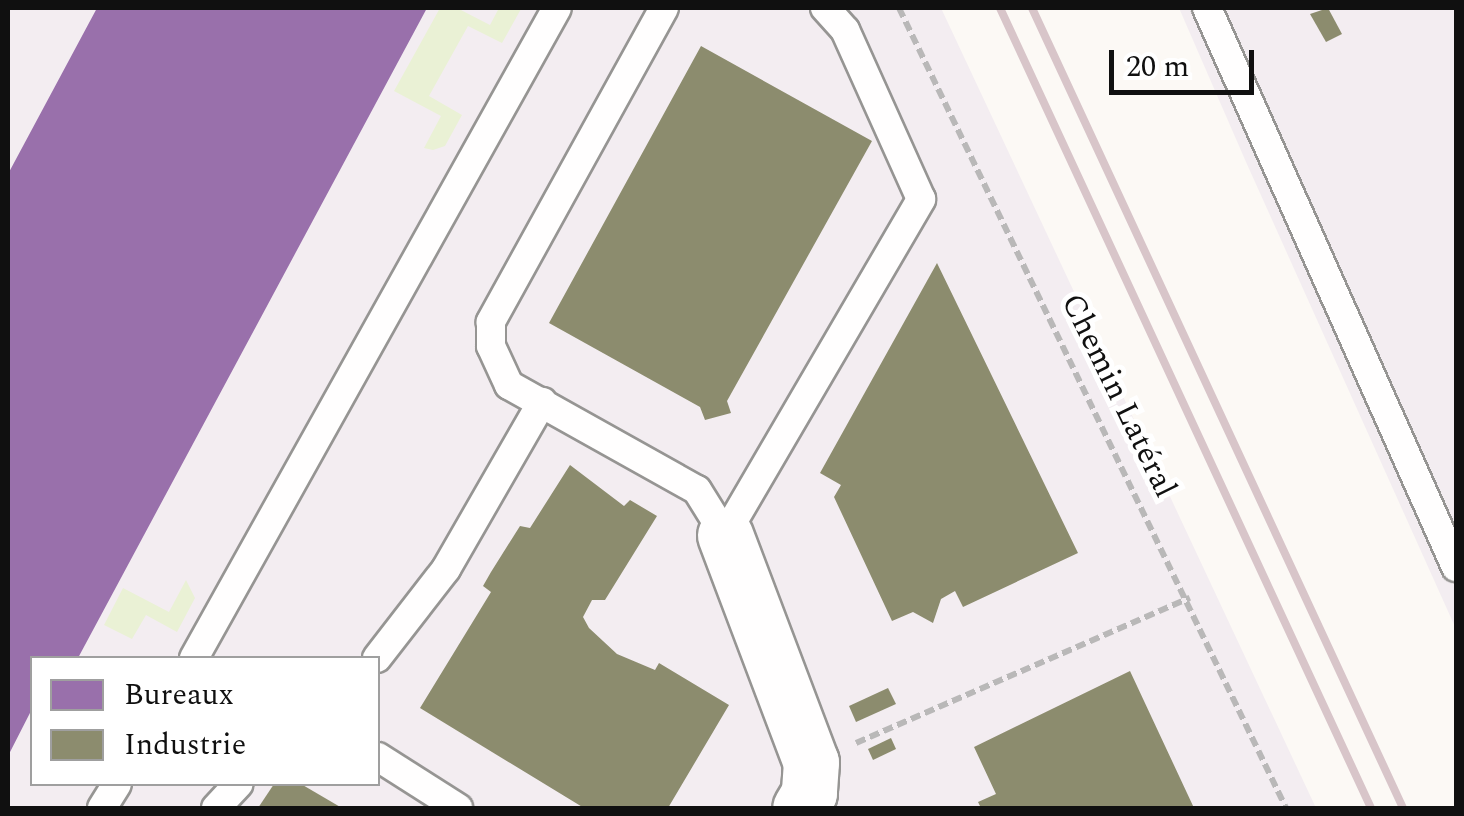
<!DOCTYPE html>
<html>
<head>
<meta charset="utf-8">
<style>
  body { margin:0 }
  #map { position:relative; width:1464px; height:816px; overflow:hidden; background:#fcf9f5; font-family:Spectral,serif }
  div>[style] { position:absolute }
  .industrial>* { inset:0; background:#f3edf1 }
  .green>* { inset:0; background:#eaf1d5 }
  .offices>* { inset:0; background:#9970ab }
  .industry>* { inset:0; background:#8c8c6e }
  .path>* { height:6px; margin-top:-3px; transform-origin:0; background:repeating-linear-gradient(90deg,#b9b8b8 0 10px,transparent 0 15px) }
  .roads { filter:drop-shadow(2px 0 #969593) drop-shadow(-2px 0 #969593) drop-shadow(0 2px #969593) drop-shadow(0 -2px #969593) }
  .service>* { height:28px; margin:-14px; padding:0 14px; transform-origin:14px; border-radius:14px; background:#fffefe }
  .minor>* { height:55px; margin:-27.5px; padding:0 27.5px; transform-origin:27.5px; border-radius:27.5px; background:#fffefe }
  .rail>* { height:8px; margin:-4px; padding:0 4px; transform-origin:4px; border-radius:4px; background:#d8c5c9 }
  span { translate:-50% -50%; white-space:nowrap; text-align:center; line-height:1.15; -webkit-text-stroke:10px #fff; paint-order:stroke }
  .street-label { font-size:32px; color:#101010 }
  .frame { position:absolute; inset:0; border:10px solid #101010; pointer-events:none }
  .legend { position:absolute; left:30px; top:656px; width:350px; height:130px; box-sizing:border-box; background:#fff; border:2px solid #9f9f9f; margin:0; padding:12px 18px; list-style:none; font-size:30px; color:#101010 }
  .legend li { display:flex; align-items:center; gap:20px; height:50px }
  .legend b { width:50px; border:2px solid #9f9f9f }
  .scale { position:absolute; left:1109px; top:50px; width:145px; height:45px; box-sizing:border-box; border:5px solid #101010; border-top:0; padding-left:12px; font-size:30px; line-height:35px; white-space:nowrap; color:#101010; -webkit-text-stroke:8px #fff; paint-order:stroke }
</style>
</head>
<body>
<div id="map">
  <div class="industrial">
    <i style="clip-path:polygon(evenodd,8px 8px,941px 8px,1316px 808px,8px 808px,8px 8px,32px 658px,378px 658px,378px 784px,32px 784px,32px 658px)"></i>
    <i style="clip-path:polygon(1179px 8px,1456px 8px,1456px 629px,1246px 162px)"></i>
  </div>
  <div class="green">
    <i style="clip-path:polygon(440px 8px,457px 8px,490px 25px,499px 8px,521px 9px,502px 43px,468px 26px,429px 96px,462px 115px,445px 146px,433px 150px,424px 148px,441px 116px,394px 91px)"></i>
    <i style="clip-path:polygon(186px 580px,195px 598px,177px 632px,146px 615px,132px 639px,104px 625px,123px 588px,169px 612px)"></i>
  </div>
  <div class="offices">
    <i style="clip-path:polygon(97px 8px,427px 8px,78px 658px,32px 658px,32px 709px,8px 756px,8px 174px)"></i>
  </div>
  <div class="industry">
    <i style="clip-path:polygon(1328px 8px,1342px 34px,1326px 42px,1310px 14px)"></i>
    <i style="clip-path:polygon(701px 46px,872px 141px,727px 401px,731px 413px,705px 420px,700px 407px,549px 323px)"></i>
    <i style="clip-path:polygon(937px 263px,1078px 553px,963px 607px,955px 591px,941px 599px,933px 623px,913px 612px,892px 621px,834px 497px,841px 485px,820px 473px)"></i>
    <i style="clip-path:polygon(570px 465px,624px 506px,630px 500px,657px 516px,605px 600px,592px 600px,583px 617px,589px 628px,617px 654px,655px 670px,659px 663px,729px 705px,668px 808px,584px 808px,420px 708px,491px 592px,483px 586px,491px 572px,520px 526px,530px 528px)"></i>
    <i style="clip-path:polygon(1130px 671px,1194px 808px,981px 808px,978px 802px,996px 794px,974px 747px)"></i>
    <i style="clip-path:polygon(888px 688px,896px 704px,856px 722px,849px 706px)"></i>
    <i style="clip-path:polygon(891px 738px,896px 749px,873px 760px,868px 749px)"></i>
    <i style="clip-path:polygon(274px 784px,301px 784px,342px 808px,258px 808px)"></i>
  </div>
  <div class="path">
    <i style="left:899px;top:8px;width:889px;rotate:64.18deg"></i>
    <i style="left:856px;top:743px;width:364px;rotate:-23.5deg"></i>
  </div>
  <div class="roads">
    <div class="service">
      <i style="left:664px;top:8px;width:359px;rotate:118.9deg"></i>
      <i style="left:491px;top:322px;width:24px;rotate:90deg"></i>
      <i style="left:491px;top:346px;width:43px;rotate:65.2deg"></i>
      <i style="left:509px;top:385px;width:215px;rotate:29.2deg"></i>
      <i style="left:697px;top:490px;width:53px;rotate:58.1deg"></i>
      <i style="left:1207px;top:8px;width:612px;rotate:65.99deg"></i>
      <i style="left:725px;top:535px;width:389px;rotate:-59.7deg"></i>
      <i style="left:921px;top:199px;width:185px;rotate:-114.2deg"></i>
      <i style="left:845px;top:30px;width:30px;rotate:-132deg"></i>
      <i style="left:194px;top:658px;width:744px;rotate:-60.82deg"></i>
      <i style="left:377px;top:658px;width:113px;rotate:-52.2deg"></i>
      <i style="left:446px;top:569px;width:193px;rotate:-60.1deg"></i>
      <i style="left:378px;top:757px;width:95px;rotate:32.5deg"></i>
      <i style="left:102px;top:808px;width:28px;rotate:-58deg"></i>
      <i style="left:216px;top:808px;width:33px;rotate:-47deg"></i>
    </div>
    <div class="minor">
      <i style="left:725px;top:535px;width:243px;rotate:69.3deg"></i>
      <i style="left:811px;top:762px;width:31px;rotate:94deg"></i>
      <i style="left:809px;top:793px;width:17px;rotate:121deg"></i>
    </div>
  </div>
  <div class="rail">
    <i style="left:1000px;top:8px;width:882px;rotate:65.12deg"></i>
    <i style="left:1032px;top:8px;width:882px;rotate:65.12deg"></i>
  </div>
  <div class="street-label">
    <span style="left:1118px;top:396px;rotate:64deg">Chemin Latéral</span>
  </div>
  <div class="frame"></div>
  <ul class="legend">
  <li><b style="height:28px;background:#9970ab"></b>Bureaux</li>
  <li><b style="height:28px;background:#8c8c6e"></b>Industrie</li>
  </ul>
  <div class="scale">20 m</div>
</div>
</body>
</html>
